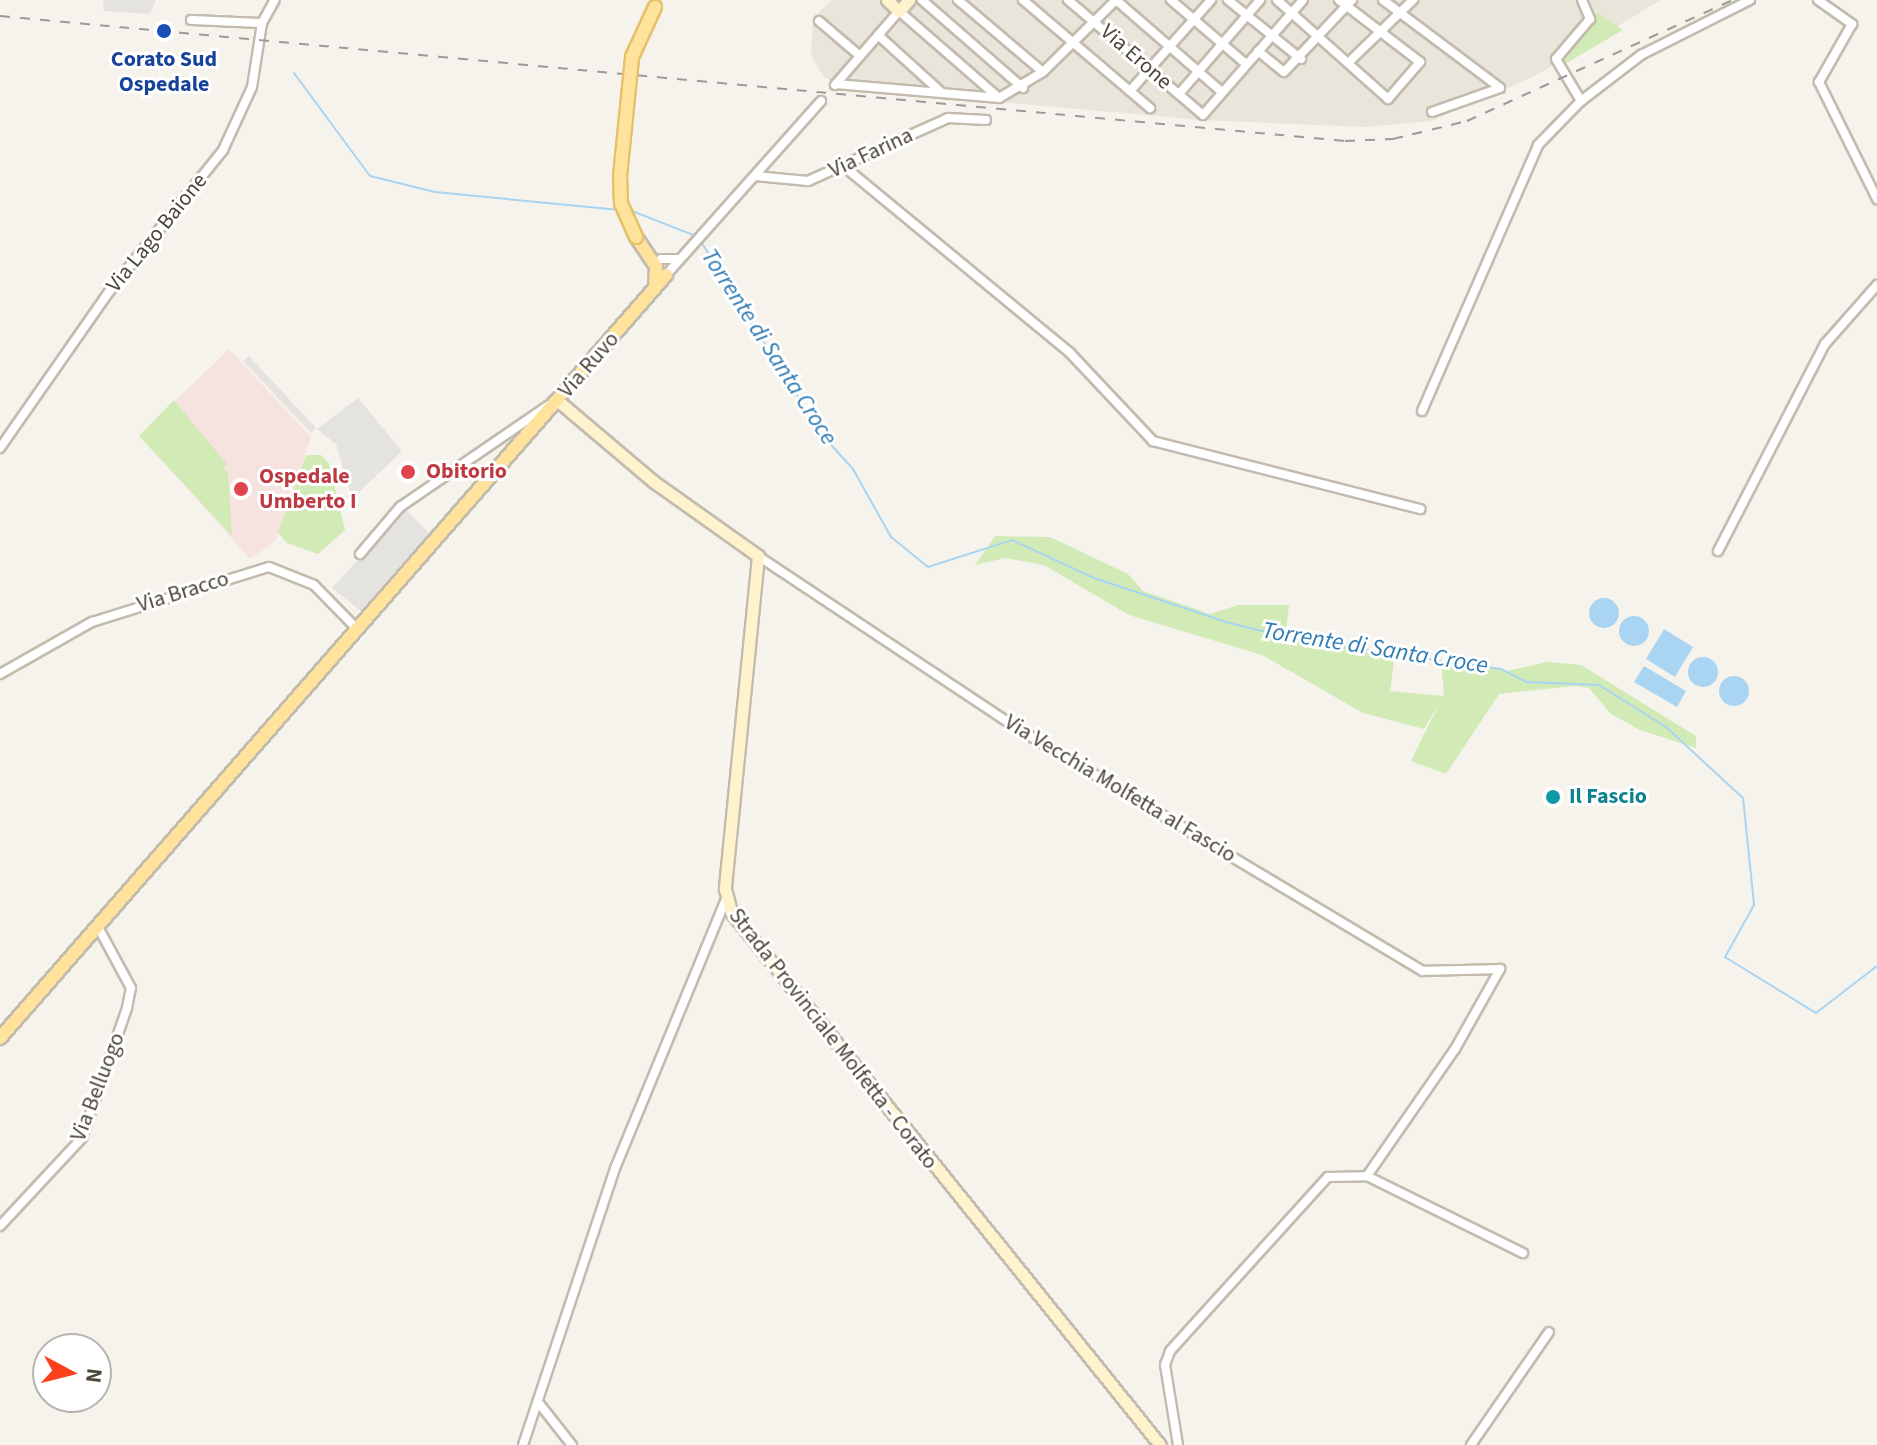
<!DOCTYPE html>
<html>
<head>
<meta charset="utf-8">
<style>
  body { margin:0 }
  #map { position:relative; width:1877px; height:1445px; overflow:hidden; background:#f6f3ec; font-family:"Source Sans 3",sans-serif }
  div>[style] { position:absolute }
  .residential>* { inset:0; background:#eae5da }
  .medical>* { inset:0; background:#f6e3e0 }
  .green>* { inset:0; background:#d2eab5 }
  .parking>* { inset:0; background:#e5e3e0 }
  .water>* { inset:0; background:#a9d4f2 }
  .round { border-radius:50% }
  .stream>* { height:2px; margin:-1px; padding:0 1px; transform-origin:1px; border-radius:1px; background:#a9d4f2 }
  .roads { filter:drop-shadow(2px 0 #c2bbae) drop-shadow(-2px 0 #c2bbae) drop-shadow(0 2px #c2bbae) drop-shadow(0 -2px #c2bbae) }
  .street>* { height:8px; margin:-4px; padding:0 4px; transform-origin:4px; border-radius:4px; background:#fff }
  .secondary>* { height:11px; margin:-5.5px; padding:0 5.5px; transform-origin:5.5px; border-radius:5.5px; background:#fff3cd }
  .primary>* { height:12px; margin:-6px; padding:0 6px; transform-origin:6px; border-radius:6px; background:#ffe39c }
  .rail>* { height:2px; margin-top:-1px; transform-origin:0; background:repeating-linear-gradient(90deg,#9a9a9a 0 10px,transparent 0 20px) }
  .bridges { filter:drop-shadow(2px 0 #e6c16a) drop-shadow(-2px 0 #e6c16a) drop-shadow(0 2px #e6c16a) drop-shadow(0 -2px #e6c16a) }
  .primary-bridge>* { height:12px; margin:-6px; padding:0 6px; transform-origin:6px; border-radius:6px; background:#ffe39c }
  .dots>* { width:22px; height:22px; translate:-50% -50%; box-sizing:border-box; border:4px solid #fff; border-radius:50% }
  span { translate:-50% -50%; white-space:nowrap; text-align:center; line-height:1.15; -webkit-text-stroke:6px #fff; paint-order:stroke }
  .street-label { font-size:22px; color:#4b4439 }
  .transit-label { font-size:22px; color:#164399; font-weight:700 }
  .health-label { font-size:22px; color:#be3a42; font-weight:700 }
  .left { translate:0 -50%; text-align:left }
  .culture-label { font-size:22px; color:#0d838f; font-weight:700 }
  .water-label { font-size:24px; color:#2e7ab2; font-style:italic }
  .north { position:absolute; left:32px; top:1333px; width:80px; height:80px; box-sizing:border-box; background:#fff; border:2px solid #b7b4b0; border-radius:50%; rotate:97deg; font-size:22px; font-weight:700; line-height:32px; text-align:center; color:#4b4439 }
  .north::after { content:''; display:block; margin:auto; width:28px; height:36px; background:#fc3f1d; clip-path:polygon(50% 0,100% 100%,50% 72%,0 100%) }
</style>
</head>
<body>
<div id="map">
  <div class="residential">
    <i style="clip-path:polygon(832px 0,1661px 0,1535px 76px,1431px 121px,1366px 127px,1201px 120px,842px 88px,823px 76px,811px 55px,813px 18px)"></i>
  </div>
  <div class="medical">
    <i style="clip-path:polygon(229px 349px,311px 437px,276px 540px,250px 559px,140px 435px)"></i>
  </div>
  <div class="green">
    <i style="clip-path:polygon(1598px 13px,1623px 30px,1563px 65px,1560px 58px)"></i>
    <i style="clip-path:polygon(174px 400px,227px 464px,222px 470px,228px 471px,232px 536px,139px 436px)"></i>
    <i style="clip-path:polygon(306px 455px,321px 455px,329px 463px,345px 530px,318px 554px,287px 543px,278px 533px)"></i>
    <i style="clip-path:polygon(995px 536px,1050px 537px,1128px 574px,1143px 591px,1210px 614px,1238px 605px,1289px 605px,1286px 632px,1395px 654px,1390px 691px,1444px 696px,1441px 660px,1469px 660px,1507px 671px,1547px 662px,1581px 665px,1696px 736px,1696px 748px,1640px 730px,1611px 714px,1589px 688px,1574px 686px,1499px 694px,1446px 774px,1411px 761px,1440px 702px,1424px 729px,1363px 713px,1262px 655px,1129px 615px,1044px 565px,1005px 558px,975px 565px)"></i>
  </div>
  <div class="parking">
    <i style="clip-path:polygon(103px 0,156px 0,150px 14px,104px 11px)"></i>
    <i style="clip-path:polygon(249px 356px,316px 428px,311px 433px,243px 361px)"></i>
    <i style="clip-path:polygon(358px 398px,402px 451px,352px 499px,336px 444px,317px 429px)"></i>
    <i style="clip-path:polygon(405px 509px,431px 535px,363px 613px,332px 588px)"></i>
  </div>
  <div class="water">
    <i class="round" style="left:1589px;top:598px;width:30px;height:30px"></i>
    <i class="round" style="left:1619px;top:616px;width:30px;height:30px"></i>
    <i style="clip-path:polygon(1664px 629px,1693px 647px,1675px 677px,1646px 659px)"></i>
    <i class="round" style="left:1688px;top:657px;width:30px;height:30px"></i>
    <i style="clip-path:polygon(1644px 666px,1686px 691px,1677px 707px,1634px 682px)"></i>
    <i class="round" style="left:1719px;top:676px;width:30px;height:30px"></i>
  </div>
  <div class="stream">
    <i style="left:294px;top:73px;width:128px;rotate:53.6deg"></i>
    <i style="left:370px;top:176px;width:67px;rotate:13.8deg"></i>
    <i style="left:435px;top:192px;width:183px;rotate:5.6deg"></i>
    <i style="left:632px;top:211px;width:69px;rotate:21.3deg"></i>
    <i style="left:700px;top:240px;width:230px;rotate:58deg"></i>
    <i style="left:822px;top:435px;width:46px;rotate:47.6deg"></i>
    <i style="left:853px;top:469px;width:78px;rotate:60.8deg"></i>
    <i style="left:891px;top:537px;width:48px;rotate:39deg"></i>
    <i style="left:928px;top:567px;width:88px;rotate:-17.8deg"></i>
    <i style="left:1012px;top:540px;width:90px;rotate:24.9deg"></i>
    <i style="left:1094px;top:578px;width:142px;rotate:18.4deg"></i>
    <i style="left:1229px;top:623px;width:91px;rotate:13.3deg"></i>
    <i style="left:1318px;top:644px;width:185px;rotate:7.8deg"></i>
    <i style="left:1501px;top:669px;width:29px;rotate:27deg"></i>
    <i style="left:1527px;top:682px;width:72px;rotate:2.4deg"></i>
    <i style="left:1599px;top:685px;width:79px;rotate:32.1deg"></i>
    <i style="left:1666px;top:727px;width:105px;rotate:42.7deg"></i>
    <i style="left:1743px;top:798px;width:108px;rotate:84.1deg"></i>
    <i style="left:1754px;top:905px;width:60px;rotate:119.1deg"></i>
    <i style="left:1725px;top:957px;width:107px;rotate:31.6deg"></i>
    <i style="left:1816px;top:1013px;width:77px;rotate:-37.6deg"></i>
  </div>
  <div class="roads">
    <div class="street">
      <i style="left:922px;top:0;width:134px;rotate:41.1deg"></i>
      <i style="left:958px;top:0;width:111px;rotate:40.3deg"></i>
      <i style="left:1023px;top:0;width:167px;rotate:40.4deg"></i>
      <i style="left:1068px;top:0;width:177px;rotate:40.4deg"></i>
      <i style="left:1203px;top:115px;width:152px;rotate:-49deg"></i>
      <i style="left:1116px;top:0;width:140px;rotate:41deg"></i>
      <i style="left:1171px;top:0;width:99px;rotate:40.5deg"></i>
      <i style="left:1228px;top:0;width:94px;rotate:38.9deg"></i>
      <i style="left:1277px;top:0;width:149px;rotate:41.7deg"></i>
      <i style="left:1388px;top:99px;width:49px;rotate:-49.1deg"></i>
      <i style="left:1420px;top:62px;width:102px;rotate:-142.6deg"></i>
      <i style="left:1383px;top:0;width:146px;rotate:36.9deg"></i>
      <i style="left:1500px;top:88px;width:72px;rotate:160.6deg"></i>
      <i style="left:1582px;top:0;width:21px;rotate:67deg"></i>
      <i style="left:1590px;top:19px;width:52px;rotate:130.4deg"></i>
      <i style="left:1556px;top:59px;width:49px;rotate:59.2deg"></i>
      <i style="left:1581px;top:101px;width:76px;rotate:-37.5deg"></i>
      <i style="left:1641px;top:55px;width:122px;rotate:-26.8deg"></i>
      <i style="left:1818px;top:0;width:42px;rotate:35.2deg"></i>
      <i style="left:1852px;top:24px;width:67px;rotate:119.6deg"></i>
      <i style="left:1819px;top:82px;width:131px;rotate:63.6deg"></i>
      <i style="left:191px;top:20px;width:71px;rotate:2.4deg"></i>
      <i style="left:819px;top:21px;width:54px;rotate:40.5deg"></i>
      <i style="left:878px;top:35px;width:86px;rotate:42.2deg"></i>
      <i style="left:1258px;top:51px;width:33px;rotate:39deg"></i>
      <i style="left:1284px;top:72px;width:99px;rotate:-46.6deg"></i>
      <i style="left:1348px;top:63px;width:91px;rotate:-44.1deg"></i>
      <i style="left:836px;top:84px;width:164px;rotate:4.9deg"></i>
      <i style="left:999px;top:98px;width:51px;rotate:-30.6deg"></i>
      <i style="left:1043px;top:72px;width:103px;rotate:-44.6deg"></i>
      <i style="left:835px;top:85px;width:98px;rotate:-49.1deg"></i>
      <i style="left:899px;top:11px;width:131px;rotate:41deg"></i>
      <i style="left:1130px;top:91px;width:122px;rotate:-48.3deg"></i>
      <i style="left:1179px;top:94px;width:124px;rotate:-49.2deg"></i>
      <i style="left:847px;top:169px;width:289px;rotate:39.5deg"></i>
      <i style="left:1070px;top:353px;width:121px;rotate:46.7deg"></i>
      <i style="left:1153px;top:441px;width:276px;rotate:14.3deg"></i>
      <i style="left:755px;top:176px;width:53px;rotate:5.4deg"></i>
      <i style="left:808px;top:181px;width:154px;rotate:-24.2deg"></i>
      <i style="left:948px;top:118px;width:38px;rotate:3deg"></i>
      <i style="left:661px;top:259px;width:18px"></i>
      <i style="left:666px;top:275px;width:233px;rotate:-48.3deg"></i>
      <i style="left:1422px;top:411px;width:290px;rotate:-66.4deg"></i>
      <i style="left:1538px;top:145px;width:62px;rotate:-45.7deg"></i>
      <i style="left:0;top:448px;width:190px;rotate:-55.1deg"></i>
      <i style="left:109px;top:292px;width:182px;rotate:-51.2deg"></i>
      <i style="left:223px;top:150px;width:69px;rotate:-65.3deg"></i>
      <i style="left:252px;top:87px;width:65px;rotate:-81.1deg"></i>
      <i style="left:262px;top:23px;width:26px;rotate:-61deg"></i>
      <i style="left:1718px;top:551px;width:233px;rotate:-62.7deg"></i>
      <i style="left:1825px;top:344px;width:79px;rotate:-48.6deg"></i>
      <i style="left:360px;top:554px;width:62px;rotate:-49.6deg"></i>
      <i style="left:400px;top:507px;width:181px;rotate:-34.4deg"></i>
      <i style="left:758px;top:556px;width:309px;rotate:33.6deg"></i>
      <i style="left:1015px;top:727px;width:475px;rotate:30.9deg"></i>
      <i style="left:1423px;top:971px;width:77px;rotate:-1.5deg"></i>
      <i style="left:0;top:674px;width:106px;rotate:-29.5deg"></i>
      <i style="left:92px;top:622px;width:185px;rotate:-17.3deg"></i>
      <i style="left:269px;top:567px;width:48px;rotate:21.8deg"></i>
      <i style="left:314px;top:585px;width:63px;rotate:45.6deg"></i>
      <i style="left:1367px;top:1176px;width:174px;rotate:26.3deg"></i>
      <i style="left:0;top:1226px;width:120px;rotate:-47deg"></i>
      <i style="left:82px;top:1138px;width:138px;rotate:-70.9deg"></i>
      <i style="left:127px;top:1008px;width:20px;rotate:-79deg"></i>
      <i style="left:131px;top:988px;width:69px;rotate:-118.4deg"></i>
      <i style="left:538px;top:1402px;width:55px;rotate:51.7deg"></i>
      <i style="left:523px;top:1445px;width:294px;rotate:-71.6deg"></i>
      <i style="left:616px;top:1166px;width:289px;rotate:-67.6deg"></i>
      <i style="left:1178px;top:1445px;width:81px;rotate:-99.2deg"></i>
      <i style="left:1165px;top:1365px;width:15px;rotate:-70deg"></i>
      <i style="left:1170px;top:1351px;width:235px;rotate:-47.8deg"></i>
      <i style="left:1328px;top:1177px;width:39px;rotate:-1deg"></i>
      <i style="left:1367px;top:1176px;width:155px;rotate:-55.3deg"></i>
      <i style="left:1455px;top:1049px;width:92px;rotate:-60.6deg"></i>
      <i style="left:1471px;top:1445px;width:137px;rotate:-55.4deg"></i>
    </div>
    <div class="secondary">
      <i style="left:887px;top:0;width:16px;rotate:43deg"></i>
      <i style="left:899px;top:11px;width:15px;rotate:-48deg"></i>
      <i style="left:557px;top:400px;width:127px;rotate:40.2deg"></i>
      <i style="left:654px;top:482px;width:128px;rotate:35.4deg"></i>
      <i style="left:758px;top:556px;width:335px;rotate:95.7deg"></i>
      <i style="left:725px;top:889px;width:24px;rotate:75deg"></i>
      <i style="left:731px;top:912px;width:684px;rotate:51.17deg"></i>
    </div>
    <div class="primary">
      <i style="left:636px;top:237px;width:36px;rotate:56deg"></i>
      <i style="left:656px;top:267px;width:20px;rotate:93deg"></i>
      <i style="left:0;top:1038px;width:1013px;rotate:-48.88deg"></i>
    </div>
  </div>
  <div class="rail">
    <i style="left:0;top:16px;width:1351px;rotate:5.31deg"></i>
    <i style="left:1345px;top:141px;width:48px;rotate:-2.4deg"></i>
    <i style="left:1393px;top:139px;width:76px;rotate:-13.7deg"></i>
    <i style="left:1467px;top:121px;width:291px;rotate:-24.5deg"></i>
  </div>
  <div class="bridges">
    <div class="primary-bridge">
      <i style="left:636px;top:237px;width:36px;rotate:-114deg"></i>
      <i style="left:621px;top:204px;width:28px;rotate:-92deg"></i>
      <i style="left:620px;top:176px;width:120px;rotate:-84.2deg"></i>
      <i style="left:632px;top:57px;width:55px;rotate:-65.3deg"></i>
    </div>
  </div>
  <div class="dots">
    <i style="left:164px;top:31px;background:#1a4fb4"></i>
    <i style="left:408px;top:472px;background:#e0444e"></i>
    <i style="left:241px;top:489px;background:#e0444e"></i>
    <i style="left:1553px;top:797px;background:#0f9aa8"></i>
  </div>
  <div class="street-label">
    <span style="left:1136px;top:57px;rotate:41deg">Via Erone</span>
    <span style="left:871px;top:153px;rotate:-25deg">Via Farina</span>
    <span style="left:157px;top:233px;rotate:-51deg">Via Lago Baione</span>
    <span style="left:589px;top:365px;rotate:-49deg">Via Ruvo</span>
    <span style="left:183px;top:592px;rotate:-17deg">Via Bracco</span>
    <span style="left:1120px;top:789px;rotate:31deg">Via Vecchia Molfetta al Fascio</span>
    <span style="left:833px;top:1039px;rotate:52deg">Strada Provinciale Molfetta - Corato</span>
    <span style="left:98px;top:1087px;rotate:-69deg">Via Belluogo</span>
  </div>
  <div class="transit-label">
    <span style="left:164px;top:72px">Corato Sud<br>Ospedale</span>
  </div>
  <div class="health-label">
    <span class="left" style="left:426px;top:472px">Obitorio</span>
    <span class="left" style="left:259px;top:489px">Ospedale<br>Umberto I</span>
  </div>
  <div class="culture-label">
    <span class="left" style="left:1569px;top:797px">Il Fascio</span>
  </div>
  <div class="water-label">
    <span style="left:769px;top:347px;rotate:57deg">Torrente di Santa Croce</span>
    <span style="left:1375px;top:648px;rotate:9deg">Torrente di Santa Croce</span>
  </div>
  <div class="north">N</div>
</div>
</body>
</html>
